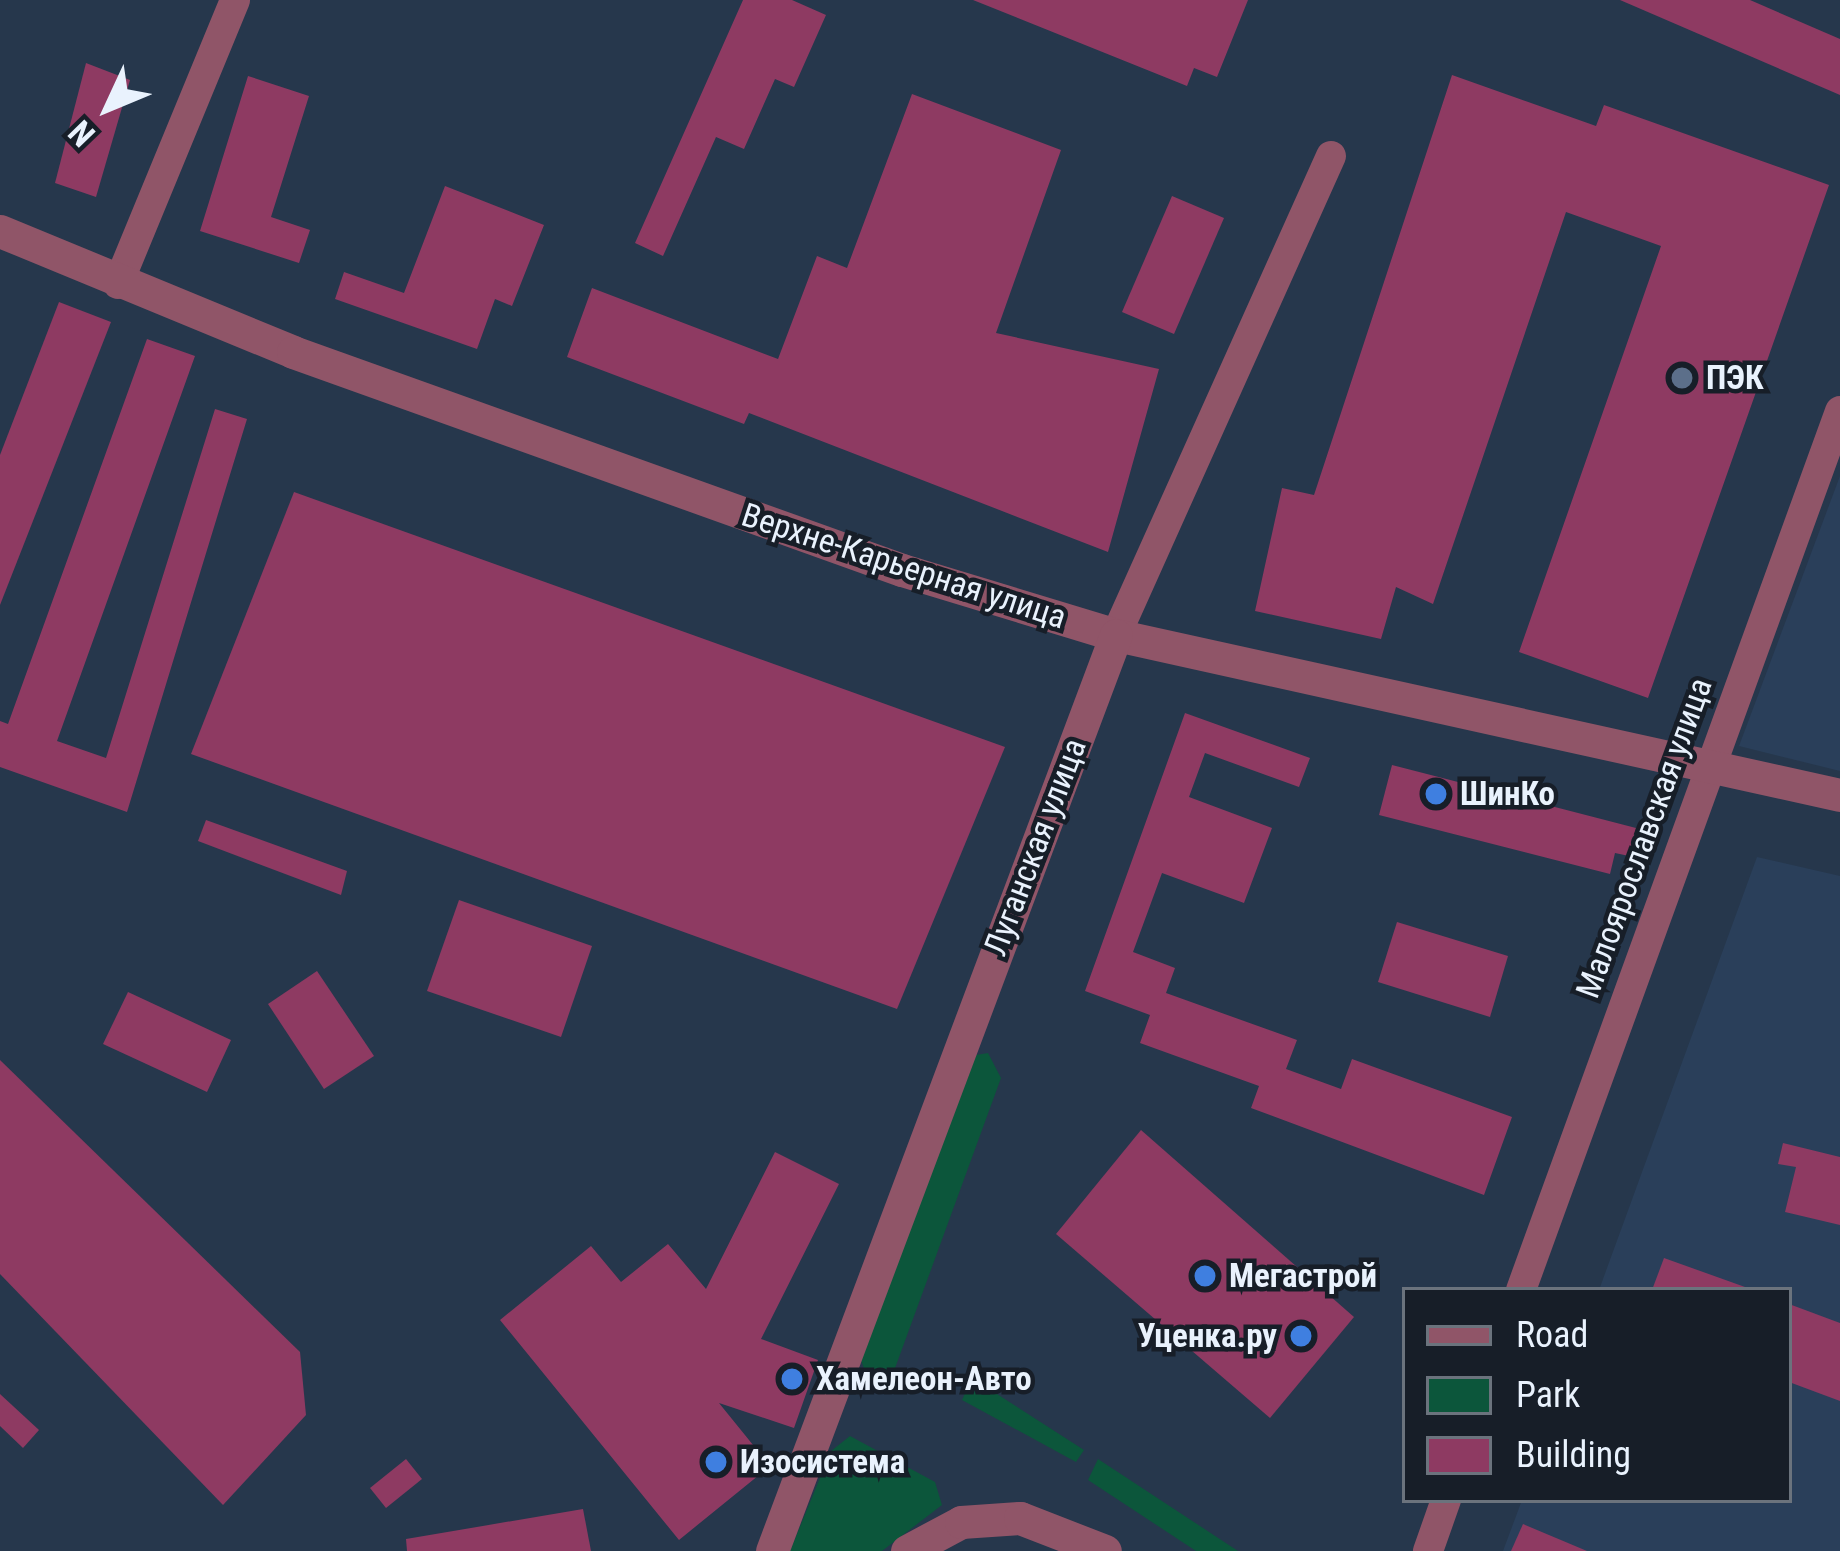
<!DOCTYPE html>
<html>
<head>
<meta charset="utf-8">
<style>
  body { margin:0 }
  #map { position:relative; width:1840px; height:1551px; overflow:hidden; background:#26374c; font-family:"Roboto Condensed",sans-serif }
  div>[style] { position:absolute }
  .built>* { inset:0; background:#2a3f5a }
  .green>* { inset:0; background:#0c563b }
  .building>* { inset:0; background:#8e3a62 }
  .minor>* { height:30px; margin:-15px; padding:0 15px; transform-origin:15px; border-radius:15px; background:#905568 }
  .tertiary>* { height:33px; margin:-16.5px; padding:0 16.5px; transform-origin:16.5px; border-radius:16.5px; background:#905568 }
  .dots>* { width:33px; height:33px; translate:-50% -50%; box-sizing:border-box; border:6px solid #171e28; border-radius:50% }
  span { translate:-50% -50%; white-space:nowrap; text-align:center; line-height:1.15; -webkit-text-stroke:9px #171e28; paint-order:stroke }
  .poi-label { font-size:33px; color:#e9f2fd; font-weight:700 }
  .left { translate:0 -50%; text-align:left }
  .right { translate:-100% -50%; text-align:right }
  .street-label { font-size:33px; color:#e9f2fd }
  .legend { position:absolute; left:1402px; top:1287px; width:390px; height:216px; box-sizing:border-box; background:#171e28; border:3px solid #6b737d; margin:0; padding:15px 21px; list-style:none; font-size:36px; color:#e9f2fd }
  .legend li { display:flex; align-items:center; gap:24px; height:60px }
  .legend b { width:60px; border:3px solid #6b737d }
  .north { position:absolute; left:48px; top:48px; width:120px; height:120px; -webkit-text-stroke:9px #171e28; paint-order:stroke; rotate:226deg; font-size:33px; font-weight:700; line-height:48px; text-align:center; color:#e9f2fd }
  .north::after { content:''; display:block; margin:auto; width:42px; height:54px; background:#e9f2fd; clip-path:polygon(50% 0,100% 100%,50% 72%,0 100%) }
</style>
</head>
<body>
<div id="map">
  <div class="built">
    <i style="clip-path:polygon(1840px 476px,1840px 771px,1739px 746px)"></i>
    <i style="clip-path:polygon(1757px 857px,1840px 876px,1840px 1551px,1503px 1551px,1522px 1500px,1789px 1500px,1789px 1290px,1599px 1290px)"></i>
  </div>
  <div class="green">
    <i style="clip-path:polygon(988px 1053px,1001px 1078px,894px 1371px,870px 1386px,861px 1360px,976px 1055px)"></i>
    <i style="clip-path:polygon(972px 1378px,1084px 1450px,1076px 1462px,962px 1400px)"></i>
    <i style="clip-path:polygon(850px 1436px,935px 1482px,942px 1505px,882px 1551px,790px 1551px,831px 1451px)"></i>
    <i style="clip-path:polygon(1098px 1459px,1238px 1551px,1196px 1551px,1088px 1480px)"></i>
  </div>
  <div class="building">
    <i style="clip-path:polygon(743px 0,792px 0,826px 15px,794px 87px,775px 79px,744px 149px,716px 137px,663px 256px,635px 243px)"></i>
    <i style="clip-path:polygon(973px 0,1248px 0,1217px 77px,1194px 68px,1187px 86px)"></i>
    <i style="clip-path:polygon(1620px 0,1750px 0,1840px 39px,1840px 95px)"></i>
    <i style="clip-path:polygon(86px 63px,130px 80px,96px 197px,55px 183px)"></i>
    <i style="clip-path:polygon(1452px 75px,1596px 126px,1604px 105px,1829px 185px,1648px 698px,1519px 652px,1661px 246px,1566px 212px,1433px 604px,1396px 587px,1381px 639px,1255px 611px,1282px 488px,1314px 495px)"></i>
    <i style="clip-path:polygon(248px 76px,309px 96px,271px 217px,310px 230px,299px 263px,200px 231px)"></i>
    <i style="clip-path:polygon(912px 94px,1061px 150px,996px 333px,1159px 369px,1108px 552px,749px 413px,744px 424px,567px 357px,592px 288px,778px 359px,817px 256px,847px 268px)"></i>
    <i style="clip-path:polygon(445px 186px,544px 225px,512px 306px,495px 299px,477px 349px,335px 299px,344px 272px,404px 293px)"></i>
    <i style="clip-path:polygon(1172px 196px,1224px 218px,1174px 334px,1122px 312px)"></i>
    <i style="clip-path:polygon(59px 302px,111px 322px,0 605px,0 455px)"></i>
    <i style="clip-path:polygon(147px 339px,195px 356px,57px 741px,106px 758px,215px 409px,247px 419px,127px 812px,0 767px,0 721px,8px 724px)"></i>
    <i style="clip-path:polygon(294px 492px,1005px 747px,897px 1009px,191px 754px)"></i>
    <i style="clip-path:polygon(1185px 713px,1310px 758px,1299px 787px,1205px 753px,1189px 797px,1272px 828px,1244px 903px,1162px 873px,1133px 952px,1175px 968px,1166px 993px,1297px 1040px,1286px 1069px,1341px 1089px,1352px 1059px,1512px 1117px,1484px 1195px,1251px 1108px,1259px 1086px,1140px 1043px,1150px 1015px,1085px 991px)"></i>
    <i style="clip-path:polygon(1392px 765px,1636px 828px,1629px 856px,1615px 853px,1610px 874px,1379px 815px)"></i>
    <i style="clip-path:polygon(206px 820px,347px 871px,341px 895px,198px 841px)"></i>
    <i style="clip-path:polygon(459px 900px,592px 946px,561px 1037px,427px 991px)"></i>
    <i style="clip-path:polygon(1397px 922px,1508px 956px,1490px 1017px,1378px 982px)"></i>
    <i style="clip-path:polygon(317px 971px,374px 1056px,324px 1089px,268px 1004px)"></i>
    <i style="clip-path:polygon(128px 992px,231px 1040px,207px 1092px,103px 1044px)"></i>
    <i style="clip-path:polygon(0 1060px,300px 1352px,306px 1415px,223px 1505px,0 1274px)"></i>
    <i style="clip-path:polygon(1141px 1130px,1354px 1317px,1270px 1418px,1056px 1234px)"></i>
    <i style="clip-path:polygon(1783px 1143px,1840px 1157px,1840px 1225px,1785px 1212px,1796px 1167px,1778px 1164px)"></i>
    <i style="clip-path:polygon(775px 1152px,839px 1184px,761px 1339px,818px 1360px,794px 1428px,719px 1403px,770px 1466px,679px 1540px,500px 1320px,591px 1246px,621px 1282px,668px 1244px,706px 1289px)"></i>
    <i style="clip-path:polygon(1664px 1258px,1745px 1287px,1745px 1290px,1652px 1290px)"></i>
    <i style="clip-path:polygon(1789px 1304px,1840px 1323px,1840px 1401px,1789px 1382px)"></i>
    <i style="clip-path:polygon(0 1394px,39px 1430px,23px 1448px,0 1426px)"></i>
    <i style="clip-path:polygon(406px 1459px,422px 1479px,386px 1508px,370px 1488px)"></i>
    <i style="clip-path:polygon(583px 1509px,591px 1551px,407px 1551px,406px 1539px)"></i>
    <i style="clip-path:polygon(1523px 1524px,1587px 1551px,1511px 1551px)"></i>
  </div>
  <div class="minor">
    <i style="left:118px;top:284px;width:307px;rotate:-67.6deg"></i>
    <i style="left:1116px;top:635px;width:525px;rotate:-65.83deg"></i>
    <i style="left:1521px;top:1290px;width:935px;rotate:-70.05deg"></i>
    <i style="left:1428px;top:1551px;width:54px;rotate:-70.6deg"></i>
  </div>
  <div class="tertiary">
    <i style="left:0;top:231px;width:317px;rotate:22.4deg"></i>
    <i style="left:293px;top:352px;width:647px;rotate:19.7deg"></i>
    <i style="left:902px;top:570px;width:224px;rotate:16.9deg"></i>
    <i style="left:1116px;top:635px;width:741px;rotate:12.46deg"></i>
    <i style="left:772px;top:1551px;width:978px;rotate:-69.42deg"></i>
    <i style="left:907px;top:1551px;width:61px;rotate:-28.2deg"></i>
    <i style="left:961px;top:1522px;width:59px;rotate:-3.9deg"></i>
    <i style="left:1020px;top:1518px;width:91px;rotate:21.2deg"></i>
  </div>
  <div class="dots">
    <i style="left:1682px;top:378px;background:#5c6f8a"></i>
    <i style="left:1436px;top:794px;background:#3f7fe0"></i>
    <i style="left:1205px;top:1276px;background:#3f7fe0"></i>
    <i style="left:1301px;top:1336px;background:#3f7fe0"></i>
    <i style="left:792px;top:1379px;background:#3f7fe0"></i>
    <i style="left:716px;top:1462px;background:#3f7fe0"></i>
  </div>
  <div class="poi-label">
    <span class="left" style="left:1706px;top:378px">ПЭК</span>
    <span class="left" style="left:1460px;top:794px">ШинКо</span>
    <span class="left" style="left:1229px;top:1276px">Мегастрой</span>
    <span class="right" style="left:1277px;top:1336px">Уценка.ру</span>
    <span class="left" style="left:816px;top:1379px">Хамелеон-Авто</span>
    <span class="left" style="left:740px;top:1462px">Изосистема</span>
  </div>
  <div class="street-label">
    <span style="left:904px;top:566px;rotate:18deg">Верхне-Карьерная улица</span>
    <span style="left:1644px;top:838px;rotate:-70deg">Малоярославская улица</span>
    <span style="left:1035px;top:847px;rotate:-69deg">Луганская улица</span>
  </div>
  <ul class="legend">
  <li><b style="height:15px;background:#905568"></b>Road</li>
  <li><b style="height:33px;background:#0c563b"></b>Park</li>
  <li><b style="height:33px;background:#8e3a62"></b>Building</li>
  </ul>
  <div class="north">N</div>
</div>
</body>
</html>
